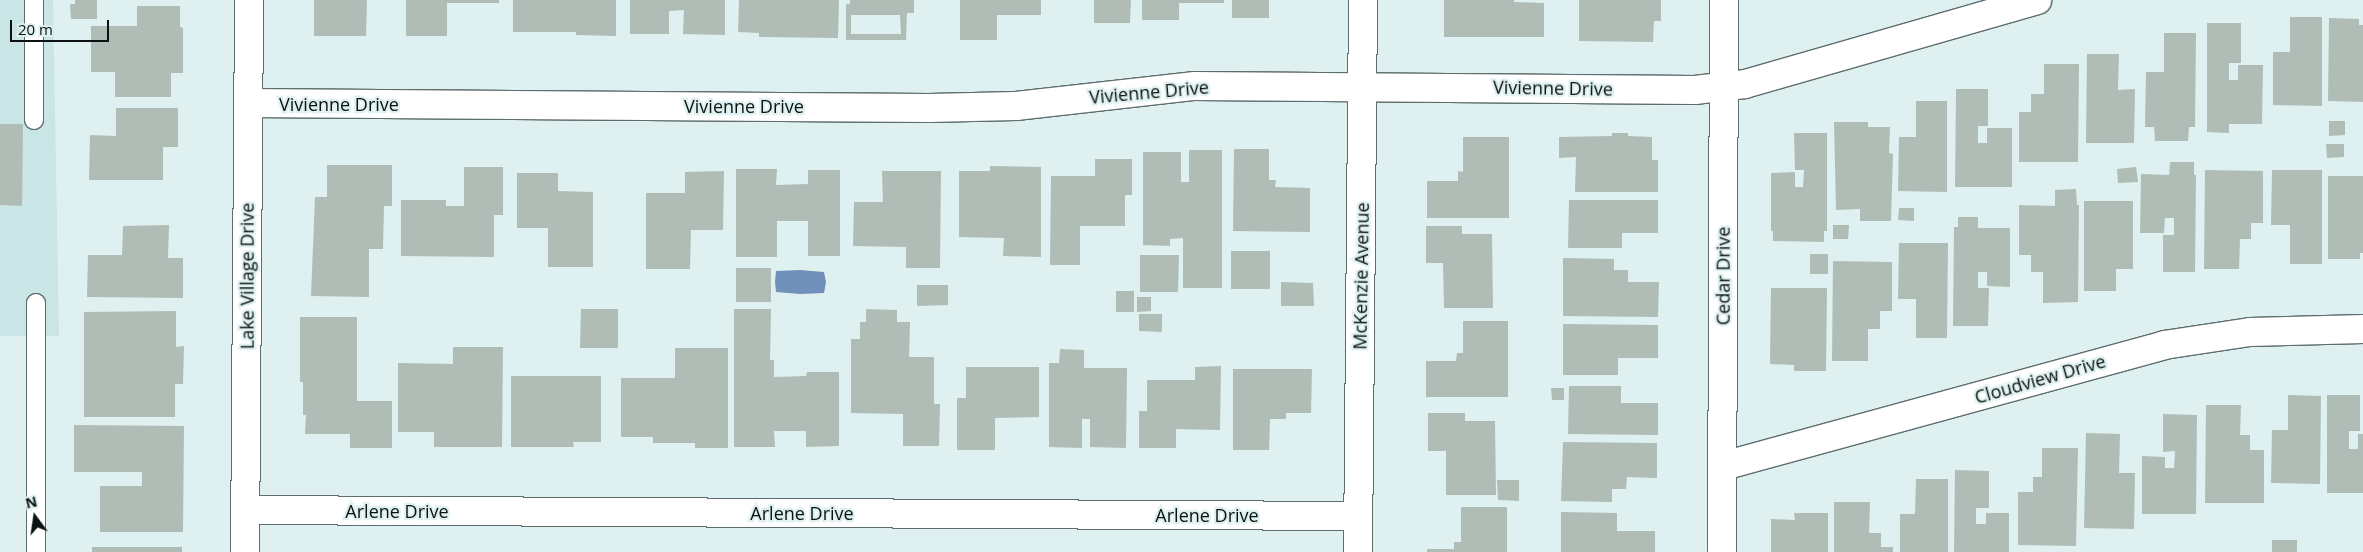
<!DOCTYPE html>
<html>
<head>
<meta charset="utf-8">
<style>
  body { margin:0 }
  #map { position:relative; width:2363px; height:552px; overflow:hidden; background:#def0ef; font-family:"Open Sans",sans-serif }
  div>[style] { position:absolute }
  .built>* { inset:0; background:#cae5e5 }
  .water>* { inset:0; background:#7191ba }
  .building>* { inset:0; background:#afbdb6 }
  .roads { filter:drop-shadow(1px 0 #5e6d6d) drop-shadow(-1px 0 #5e6d6d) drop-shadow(0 1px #5e6d6d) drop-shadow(0 -1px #5e6d6d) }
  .lane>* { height:18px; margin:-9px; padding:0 9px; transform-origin:9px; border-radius:9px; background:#fff }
  .street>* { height:28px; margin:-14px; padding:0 14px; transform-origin:14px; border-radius:14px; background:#fff }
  span { translate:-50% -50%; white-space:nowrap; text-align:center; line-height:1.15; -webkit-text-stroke:4.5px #def0ef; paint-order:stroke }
  .street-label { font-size:18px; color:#0c1212 }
  .north { position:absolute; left:10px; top:492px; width:50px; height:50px; -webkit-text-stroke:4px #def0ef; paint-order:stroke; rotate:346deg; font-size:14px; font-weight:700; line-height:20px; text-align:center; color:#0c1212 }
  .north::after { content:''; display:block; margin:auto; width:18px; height:22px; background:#0c1212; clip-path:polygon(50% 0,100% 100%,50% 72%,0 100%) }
  .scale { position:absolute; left:10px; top:20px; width:99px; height:22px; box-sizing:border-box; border:2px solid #0c1212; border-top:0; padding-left:6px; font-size:15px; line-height:18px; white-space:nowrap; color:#0c1212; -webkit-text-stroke:4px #def0ef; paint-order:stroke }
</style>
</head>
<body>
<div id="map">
  <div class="built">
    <i style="clip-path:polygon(0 0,53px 0,59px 336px,0 336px)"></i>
  </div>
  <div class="water">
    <i style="clip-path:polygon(800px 270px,824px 272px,826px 282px,824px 293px,800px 294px,776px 292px,775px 282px,776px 271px)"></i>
  </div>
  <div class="building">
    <i style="clip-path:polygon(75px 0,97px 0,97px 19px,71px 19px,70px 4px,75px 4px)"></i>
    <i style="clip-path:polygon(314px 0,367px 0,366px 36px,314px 36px)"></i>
    <i style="clip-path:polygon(406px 0,499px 0,499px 3px,447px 3px,447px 36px,406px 36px)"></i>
    <i style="clip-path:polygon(513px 0,616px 0,616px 36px,576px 35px,576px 32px,513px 32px)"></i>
    <i style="clip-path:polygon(630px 0,725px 0,725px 35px,683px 34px,684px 10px,669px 11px,669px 34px,630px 34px)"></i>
    <i style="clip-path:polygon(739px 0,839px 0,838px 38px,759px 37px,759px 33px,738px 32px)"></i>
    <i style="clip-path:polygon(evenodd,850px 0,914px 0,914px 13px,907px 13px,906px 40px,846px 40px,846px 4px,850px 4px,850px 0,851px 15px,900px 15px,901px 34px,851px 34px,851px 15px)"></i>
    <i style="clip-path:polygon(960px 0,1041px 0,1041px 15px,997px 15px,997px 40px,960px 40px)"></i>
    <i style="clip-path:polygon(1094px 0,1131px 0,1130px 23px,1094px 23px)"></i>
    <i style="clip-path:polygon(1142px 0,1224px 0,1224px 3px,1179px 3px,1179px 20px,1142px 20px)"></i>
    <i style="clip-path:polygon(1232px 0,1269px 0,1269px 18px,1232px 18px)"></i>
    <i style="clip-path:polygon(1444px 0,1514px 0,1514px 2px,1544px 3px,1544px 37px,1444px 37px)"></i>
    <i style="clip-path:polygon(1579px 0,1661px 0,1661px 21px,1654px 21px,1653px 42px,1579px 41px)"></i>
    <i style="clip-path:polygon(137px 6px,180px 6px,180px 27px,183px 28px,183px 73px,171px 73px,171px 97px,115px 97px,115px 72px,91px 72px,91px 26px,137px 26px)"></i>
    <i style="clip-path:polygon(2290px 17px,2322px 17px,2322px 106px,2273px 105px,2273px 52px,2290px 52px)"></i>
    <i style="clip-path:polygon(2329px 18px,2359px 19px,2359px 25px,2363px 25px,2363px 102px,2328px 101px)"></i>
    <i style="clip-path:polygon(2207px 23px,2241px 23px,2241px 63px,2229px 63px,2229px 80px,2238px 80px,2238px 65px,2263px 65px,2262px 124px,2229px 124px,2229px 133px,2207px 132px)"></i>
    <i style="clip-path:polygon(2164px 33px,2196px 33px,2195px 127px,2189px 127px,2188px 141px,2155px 141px,2154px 127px,2145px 127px,2146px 72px,2164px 72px)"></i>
    <i style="clip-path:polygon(2087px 54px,2119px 54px,2118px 90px,2135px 89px,2134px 143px,2086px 143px)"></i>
    <i style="clip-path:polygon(2044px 64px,2079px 64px,2078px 162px,2019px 162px,2019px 112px,2031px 112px,2031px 94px,2044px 94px)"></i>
    <i style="clip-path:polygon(1956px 89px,1988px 89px,1988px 126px,1978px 126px,1978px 143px,1987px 143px,1987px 128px,2012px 128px,2012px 187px,1955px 187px)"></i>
    <i style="clip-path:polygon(1916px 101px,1947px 101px,1947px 192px,1898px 191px,1899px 137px,1916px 137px)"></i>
    <i style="clip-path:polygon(116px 108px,178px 108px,178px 147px,163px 147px,163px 180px,89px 180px,90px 135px,116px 136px)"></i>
    <i style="clip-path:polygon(2329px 121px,2345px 121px,2345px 135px,2329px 136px)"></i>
    <i style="clip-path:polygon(1834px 122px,1868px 122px,1868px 127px,1890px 127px,1889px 153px,1893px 154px,1891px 221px,1860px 221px,1860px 209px,1836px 210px)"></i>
    <i style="clip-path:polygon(0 124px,23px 124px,22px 206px,0 205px)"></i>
    <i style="clip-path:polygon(1612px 133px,1628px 133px,1628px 136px,1652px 137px,1652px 160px,1658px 160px,1658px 192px,1575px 192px,1576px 157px,1559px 158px,1559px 137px,1612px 136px)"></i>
    <i style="clip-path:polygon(1794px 133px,1827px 133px,1827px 231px,1824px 231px,1824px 242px,1773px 241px,1773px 231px,1771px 231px,1771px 173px,1795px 172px,1795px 187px,1803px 187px,1804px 170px,1795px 170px)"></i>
    <i style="clip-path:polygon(1463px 137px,1509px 137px,1509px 218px,1427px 218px,1427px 181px,1458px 181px,1458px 171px,1463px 172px)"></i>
    <i style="clip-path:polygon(2326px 144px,2344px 144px,2344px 157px,2327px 158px)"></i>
    <i style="clip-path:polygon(1234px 149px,1269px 149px,1269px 180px,1276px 180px,1275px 187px,1310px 188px,1310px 232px,1233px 231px)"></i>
    <i style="clip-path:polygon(1189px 150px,1222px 150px,1222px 288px,1183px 288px,1183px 238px,1170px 239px,1170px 246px,1143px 245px,1143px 152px,1181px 152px,1181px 182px,1189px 182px)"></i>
    <i style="clip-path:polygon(1095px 159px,1132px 159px,1132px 195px,1125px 195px,1125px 226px,1080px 226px,1080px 265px,1050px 265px,1051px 176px,1095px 176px)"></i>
    <i style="clip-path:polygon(2170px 162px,2194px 162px,2194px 175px,2196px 175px,2195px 272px,2163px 272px,2163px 235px,2174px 235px,2174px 218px,2165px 218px,2164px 233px,2140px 233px,2141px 174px,2169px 175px)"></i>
    <i style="clip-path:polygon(327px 165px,392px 165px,392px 206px,384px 206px,383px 249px,369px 249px,369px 297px,311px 296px,315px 197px,327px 197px)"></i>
    <i style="clip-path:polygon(990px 166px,1041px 167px,1041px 257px,1003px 256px,1004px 238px,959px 237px,959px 171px,990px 171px)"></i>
    <i style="clip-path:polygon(464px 167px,503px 167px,503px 215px,494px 215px,494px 257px,401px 256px,401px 200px,446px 200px,446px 206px,464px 206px)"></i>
    <i style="clip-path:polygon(2136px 167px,2138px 182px,2118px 183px,2117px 169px)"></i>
    <i style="clip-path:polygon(736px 169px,777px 169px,776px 185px,808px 184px,808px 170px,840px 170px,840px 256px,808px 256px,808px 221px,777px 221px,777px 257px,736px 257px)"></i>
    <i style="clip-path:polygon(2205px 170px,2263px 171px,2263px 223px,2251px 223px,2251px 239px,2240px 239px,2239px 269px,2204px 269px)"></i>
    <i style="clip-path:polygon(2272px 170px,2322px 170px,2322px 264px,2290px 264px,2290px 225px,2271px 225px)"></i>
    <i style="clip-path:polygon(724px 171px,723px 230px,691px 230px,690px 269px,646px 269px,646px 193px,685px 193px,685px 172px)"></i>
    <i style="clip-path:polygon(882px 171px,941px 171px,940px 268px,906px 268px,906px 247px,853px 246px,854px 202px,883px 202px)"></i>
    <i style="clip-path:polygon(517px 173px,558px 173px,558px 191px,593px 192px,593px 267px,548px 267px,548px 228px,517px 228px)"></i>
    <i style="clip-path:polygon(2328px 176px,2363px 176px,2363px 253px,2360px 253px,2360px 259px,2328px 259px)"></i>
    <i style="clip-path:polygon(2076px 189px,2077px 205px,2079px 205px,2078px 302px,2043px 303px,2043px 272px,2031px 272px,2031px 255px,2019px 255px,2019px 205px,2055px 206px,2055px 190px)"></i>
    <i style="clip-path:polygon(1569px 200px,1658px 200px,1658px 233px,1622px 233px,1622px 248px,1568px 248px)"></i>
    <i style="clip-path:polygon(2084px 201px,2133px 201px,2133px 269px,2116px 269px,2116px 291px,2084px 291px)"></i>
    <i style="clip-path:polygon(1899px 208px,1914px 208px,1914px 221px,1898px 220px)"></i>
    <i style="clip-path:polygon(1958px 217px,1978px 217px,1978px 228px,2010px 228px,2010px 287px,1987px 286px,1987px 272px,1978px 272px,1978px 288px,1989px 288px,1988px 326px,1953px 326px,1954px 227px,1958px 227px)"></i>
    <i style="clip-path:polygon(169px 225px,168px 258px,183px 258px,183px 298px,87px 297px,88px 255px,122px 255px,123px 226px)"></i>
    <i style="clip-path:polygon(1833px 225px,1849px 225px,1848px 239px,1833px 239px)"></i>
    <i style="clip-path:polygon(1426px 226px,1462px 226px,1462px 234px,1492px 234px,1493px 308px,1444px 308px,1443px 263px,1426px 263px)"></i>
    <i style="clip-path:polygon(1899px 243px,1948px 243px,1947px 338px,1916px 338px,1916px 299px,1898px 299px)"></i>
    <i style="clip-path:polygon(1231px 251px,1270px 251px,1270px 289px,1231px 289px)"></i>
    <i style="clip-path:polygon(1810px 254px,1828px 254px,1828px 274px,1810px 274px)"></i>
    <i style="clip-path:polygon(1140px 255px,1179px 255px,1178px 292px,1140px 292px)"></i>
    <i style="clip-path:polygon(1563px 258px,1614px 259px,1614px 270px,1628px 270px,1628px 282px,1659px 282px,1658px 317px,1563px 316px)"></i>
    <i style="clip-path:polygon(1833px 261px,1892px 262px,1892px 311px,1880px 311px,1880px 329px,1868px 329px,1868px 361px,1832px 361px)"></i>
    <i style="clip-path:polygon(736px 268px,771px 268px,771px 302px,736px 302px)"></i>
    <i style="clip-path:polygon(1281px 282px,1313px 283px,1314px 306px,1281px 306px)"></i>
    <i style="clip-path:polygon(917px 285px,948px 285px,948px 305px,917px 306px)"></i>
    <i style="clip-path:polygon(1771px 288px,1827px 288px,1826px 371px,1794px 371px,1794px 365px,1770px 364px)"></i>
    <i style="clip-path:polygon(1116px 291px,1134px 291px,1134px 312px,1116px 312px)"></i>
    <i style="clip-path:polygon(1137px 297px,1151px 297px,1151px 311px,1137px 312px)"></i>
    <i style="clip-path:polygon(581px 309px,618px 309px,618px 348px,580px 348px)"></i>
    <i style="clip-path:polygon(734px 309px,771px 309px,770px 360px,774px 360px,774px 377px,806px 376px,807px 372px,839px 372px,839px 446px,806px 447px,806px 431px,774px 431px,775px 447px,734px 447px)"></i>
    <i style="clip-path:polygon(866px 309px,897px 310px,897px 322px,910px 322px,909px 357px,934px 357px,934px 404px,940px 404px,939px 446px,903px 446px,903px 414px,851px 413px,851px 339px,860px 339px,860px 322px,866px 322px)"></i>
    <i style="clip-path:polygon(176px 311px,176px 347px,184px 346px,183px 384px,175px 384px,175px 417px,84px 417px,84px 312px)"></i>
    <i style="clip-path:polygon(1139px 314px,1162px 314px,1162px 332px,1139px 331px)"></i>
    <i style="clip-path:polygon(300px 317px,357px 317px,357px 401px,392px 401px,392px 448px,350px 448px,350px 434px,305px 434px,306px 415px,303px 415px,303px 382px,300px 382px)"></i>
    <i style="clip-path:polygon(1463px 321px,1508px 321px,1508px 397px,1426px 397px,1426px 361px,1456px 361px,1457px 353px,1463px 353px)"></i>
    <i style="clip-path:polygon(1563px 324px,1658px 325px,1658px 358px,1618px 358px,1618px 375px,1563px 375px)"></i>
    <i style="clip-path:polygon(453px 347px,503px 347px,502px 447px,434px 447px,434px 432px,398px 432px,398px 363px,453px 364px)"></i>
    <i style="clip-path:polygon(675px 348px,728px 348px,728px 448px,695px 448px,695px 443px,653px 443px,653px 437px,621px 437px,621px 378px,675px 378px)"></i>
    <i style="clip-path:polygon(1060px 349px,1084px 350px,1084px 368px,1127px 368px,1126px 448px,1090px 447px,1090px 419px,1082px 419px,1082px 448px,1049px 447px,1049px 363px,1059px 363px)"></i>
    <i style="clip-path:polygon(1221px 366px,1220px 430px,1176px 429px,1176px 448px,1139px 448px,1139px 411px,1147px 411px,1147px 380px,1195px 380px,1195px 367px)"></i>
    <i style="clip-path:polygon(966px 367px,1039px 367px,1039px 417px,995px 418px,995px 450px,957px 450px,957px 398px,966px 398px)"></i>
    <i style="clip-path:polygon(1233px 369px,1312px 369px,1311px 413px,1286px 413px,1286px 419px,1270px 419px,1269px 450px,1233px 450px)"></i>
    <i style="clip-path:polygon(511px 376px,601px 376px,601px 442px,573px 442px,574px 447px,511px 447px)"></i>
    <i style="clip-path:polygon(1569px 386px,1621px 386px,1621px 403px,1658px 403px,1658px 435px,1568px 434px)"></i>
    <i style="clip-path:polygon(1551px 388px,1564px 388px,1564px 400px,1552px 400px)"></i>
    <i style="clip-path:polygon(2288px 395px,2321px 396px,2320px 484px,2271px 483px,2272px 430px,2288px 430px)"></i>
    <i style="clip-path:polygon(2327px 395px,2360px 395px,2360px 431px,2349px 431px,2349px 449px,2358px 449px,2358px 434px,2363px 434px,2363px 493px,2327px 493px)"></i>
    <i style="clip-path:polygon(2206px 405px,2241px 405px,2240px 435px,2250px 435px,2250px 450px,2264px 450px,2264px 503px,2205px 503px)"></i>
    <i style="clip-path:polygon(1428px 413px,1465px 413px,1465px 421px,1495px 421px,1496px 495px,1446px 495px,1446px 451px,1428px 451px)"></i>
    <i style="clip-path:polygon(2163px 414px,2197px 415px,2196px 514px,2142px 514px,2142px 456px,2165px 457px,2165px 468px,2174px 468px,2175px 451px,2163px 452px)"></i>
    <i style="clip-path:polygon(74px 425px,184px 426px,183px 532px,100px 532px,100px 486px,142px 486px,142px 472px,74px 472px)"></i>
    <i style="clip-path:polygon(2086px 433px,2120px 434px,2119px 473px,2135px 473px,2134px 529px,2084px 528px)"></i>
    <i style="clip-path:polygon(1563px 442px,1657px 443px,1657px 478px,1627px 477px,1626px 489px,1612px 489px,1612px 502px,1561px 501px)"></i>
    <i style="clip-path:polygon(2042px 448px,2078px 448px,2076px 546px,2018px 545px,2018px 492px,2033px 492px,2033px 477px,2042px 477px)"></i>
    <i style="clip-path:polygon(1955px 470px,1989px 471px,1989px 508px,1976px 508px,1976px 524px,1986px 524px,1986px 513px,2009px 513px,2009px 552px,1954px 552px)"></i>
    <i style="clip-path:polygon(1916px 479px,1948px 479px,1948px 552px,1900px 552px,1900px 514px,1915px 514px)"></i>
    <i style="clip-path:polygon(1497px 480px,1519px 480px,1519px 501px,1498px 500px)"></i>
    <i style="clip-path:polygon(1834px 502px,1870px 502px,1869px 533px,1881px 533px,1881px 547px,1893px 547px,1893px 552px,1834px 552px)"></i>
    <i style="clip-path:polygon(1461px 507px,1507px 507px,1507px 552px,1427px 552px,1427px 549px,1454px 549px,1454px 542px,1461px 542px)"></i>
    <i style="clip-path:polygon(1561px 512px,1617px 513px,1617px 531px,1655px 531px,1655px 552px,1561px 552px)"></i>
    <i style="clip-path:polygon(1794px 513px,1828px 513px,1828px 552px,1771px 552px,1771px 519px,1795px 520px)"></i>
    <i style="clip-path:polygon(2272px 540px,2297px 540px,2297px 552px,2272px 552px)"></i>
    <i style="clip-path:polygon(92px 547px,182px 547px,182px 552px,92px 552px)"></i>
  </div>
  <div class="roads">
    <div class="lane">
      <i style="left:34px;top:0;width:120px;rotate:90deg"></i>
      <i style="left:36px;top:552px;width:249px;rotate:-90deg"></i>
    </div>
    <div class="street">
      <i style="left:248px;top:103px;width:681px;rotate:0.42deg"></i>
      <i style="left:929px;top:108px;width:87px;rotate:-1.3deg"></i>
      <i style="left:1016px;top:106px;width:180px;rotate:-6.4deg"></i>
      <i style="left:1195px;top:86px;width:500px;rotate:0.46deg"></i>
      <i style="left:1695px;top:90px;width:50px;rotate:-6.8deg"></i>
      <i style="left:1745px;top:84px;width:304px;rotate:-16deg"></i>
      <i style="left:1723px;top:466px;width:457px;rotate:-15.3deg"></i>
      <i style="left:2164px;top:345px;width:87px;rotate:-8.6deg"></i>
      <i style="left:2250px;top:332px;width:113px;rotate:-1.5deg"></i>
      <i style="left:245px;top:510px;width:1113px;rotate:0.31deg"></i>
      <i style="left:245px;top:552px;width:552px;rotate:-89.58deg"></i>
      <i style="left:1358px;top:552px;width:552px;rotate:-89.48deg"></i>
      <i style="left:1722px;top:552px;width:552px;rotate:-89.79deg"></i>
    </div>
  </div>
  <div class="street-label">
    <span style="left:1553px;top:88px;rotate:1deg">Vivienne Drive</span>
    <span style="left:1149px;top:92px;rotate:-5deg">Vivienne Drive</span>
    <span style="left:339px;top:104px">Vivienne Drive</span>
    <span style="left:744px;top:106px">Vivienne Drive</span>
    <span style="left:247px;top:276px;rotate:-90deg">Lake Village Drive</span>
    <span style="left:1361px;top:276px;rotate:-89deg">McKenzie Avenue</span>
    <span style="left:1723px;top:276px;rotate:-90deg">Cedar Drive</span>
    <span style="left:2040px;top:379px;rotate:-16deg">Cloudview Drive</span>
    <span style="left:397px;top:511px">Arlene Drive</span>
    <span style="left:802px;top:513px">Arlene Drive</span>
    <span style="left:1207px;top:515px">Arlene Drive</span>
  </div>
  <div class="north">N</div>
  <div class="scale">20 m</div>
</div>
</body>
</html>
